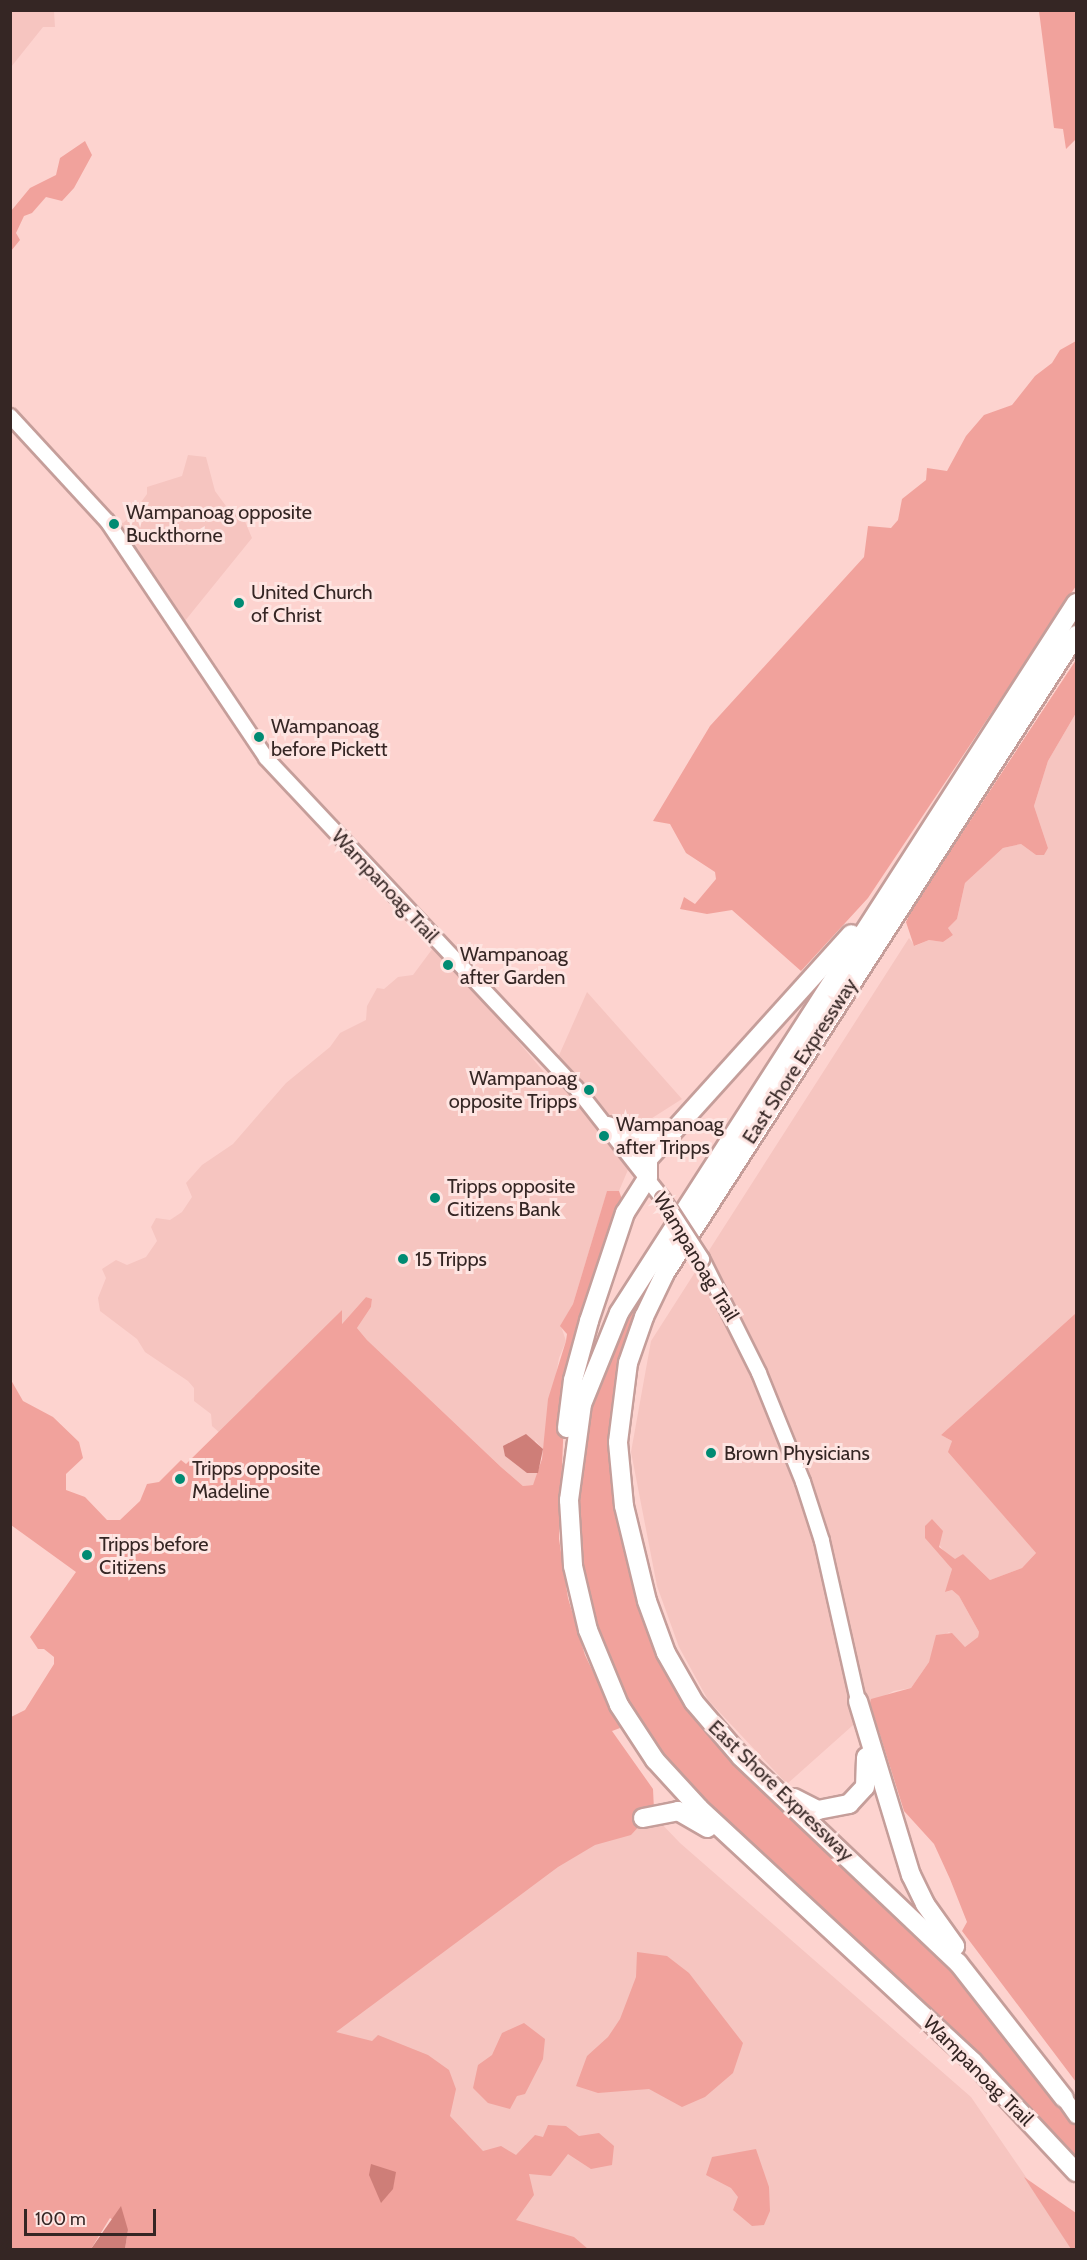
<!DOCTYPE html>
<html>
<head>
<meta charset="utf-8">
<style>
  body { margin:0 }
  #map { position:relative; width:1087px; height:2260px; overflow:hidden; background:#fdd3cf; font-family:Cabin,sans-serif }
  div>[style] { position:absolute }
  .built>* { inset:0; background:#f6c5c0 }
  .green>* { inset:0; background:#f1a29c }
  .water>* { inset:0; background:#ce7e78 }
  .roads { filter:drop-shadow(2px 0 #c59e9a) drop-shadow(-2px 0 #c59e9a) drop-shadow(0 2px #c59e9a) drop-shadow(0 -2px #c59e9a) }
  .secondary>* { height:14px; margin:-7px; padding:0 7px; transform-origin:7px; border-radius:7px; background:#fff }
  .primary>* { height:15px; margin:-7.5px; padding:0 7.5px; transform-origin:7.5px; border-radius:7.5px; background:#fff }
  .motorway>* { height:18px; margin:-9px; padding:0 9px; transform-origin:9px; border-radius:9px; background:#fff }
  .bridges { filter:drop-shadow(2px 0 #c59e9a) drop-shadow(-2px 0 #c59e9a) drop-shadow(0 2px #c59e9a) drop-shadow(0 -2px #c59e9a) }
  .secondary-bridge>* { height:14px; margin:-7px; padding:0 7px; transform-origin:7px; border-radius:7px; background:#fff }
  .dots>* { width:16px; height:16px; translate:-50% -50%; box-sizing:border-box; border:3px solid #fee5e2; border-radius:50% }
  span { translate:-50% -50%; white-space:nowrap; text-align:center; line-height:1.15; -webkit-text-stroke:6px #fee5e2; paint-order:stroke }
  .poi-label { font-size:20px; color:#352624 }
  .left { translate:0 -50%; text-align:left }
  .right { translate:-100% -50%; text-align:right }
  .street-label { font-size:20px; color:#352624 }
  .frame { position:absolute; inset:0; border:12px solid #352624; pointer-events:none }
  .scale { position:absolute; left:24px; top:2209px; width:132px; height:27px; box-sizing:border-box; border:3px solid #352624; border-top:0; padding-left:8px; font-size:18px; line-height:21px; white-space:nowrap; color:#352624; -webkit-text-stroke:4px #fee5e2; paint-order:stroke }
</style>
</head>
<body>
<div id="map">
  <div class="built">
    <i style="clip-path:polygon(11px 10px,54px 11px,55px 27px,43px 27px,11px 67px)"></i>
    <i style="clip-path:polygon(188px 455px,206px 457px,215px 491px,226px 506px,241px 512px,252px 538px,180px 627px,118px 528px,119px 521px,123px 523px,131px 516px,147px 494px,147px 487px,182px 476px)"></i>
    <i style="clip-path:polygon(1076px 713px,1076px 1313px,941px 1435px,952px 1441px,949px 1452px,1036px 1553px,1022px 1568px,990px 1580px,963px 1554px,955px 1560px,946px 1554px,925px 1526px,952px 1569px,946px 1592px,952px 1590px,959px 1596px,979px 1632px,978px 1637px,965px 1647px,949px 1632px,937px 1640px,929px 1662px,911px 1688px,894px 1691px,870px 1703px,870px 1710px,787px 1784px,708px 1700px,679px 1647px,657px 1586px,631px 1452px,651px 1341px,909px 938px,915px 946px,929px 940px,943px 942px,953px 935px,948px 928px,957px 919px,965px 883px,1003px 848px,1021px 844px,1036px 855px,1048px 848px,1034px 806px,1048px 761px)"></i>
    <i style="clip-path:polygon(436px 944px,549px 1078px,587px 992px,682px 1099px,649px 1120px,619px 1191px,607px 1192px,573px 1304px,561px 1326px,566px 1341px,559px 1358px,543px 1449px,535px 1440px,540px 1471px,533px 1485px,523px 1486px,501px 1467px,367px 1340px,357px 1328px,371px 1307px,372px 1299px,366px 1297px,342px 1324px,342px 1310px,220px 1433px,212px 1426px,211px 1414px,194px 1401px,194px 1388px,188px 1381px,145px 1352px,137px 1339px,100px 1311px,98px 1298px,106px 1278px,102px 1269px,116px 1260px,127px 1265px,146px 1257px,157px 1241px,151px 1227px,156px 1218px,170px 1220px,182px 1212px,192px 1197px,186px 1183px,202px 1165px,233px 1144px,286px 1083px,330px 1047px,340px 1033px,366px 1020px,367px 1006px,377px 988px,384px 989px,398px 977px,413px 975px)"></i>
    <i style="clip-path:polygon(636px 1797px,680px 1843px,971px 2097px,1076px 2250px,212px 2250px,289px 2041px)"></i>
  </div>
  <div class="green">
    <i style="clip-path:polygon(1039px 11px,1076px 11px,1076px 139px,1066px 149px,1063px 129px,1054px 128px)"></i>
    <i style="clip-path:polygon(85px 141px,92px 155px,74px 188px,62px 201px,46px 197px,32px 213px,24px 216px,16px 233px,20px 240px,11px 251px,11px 211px,30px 188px,56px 175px,60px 158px)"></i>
    <i style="clip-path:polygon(1076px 341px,1076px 586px,868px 898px,801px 971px,732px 910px,707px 914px,680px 909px,684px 897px,695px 904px,716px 879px,715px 872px,686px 853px,670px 824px,653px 821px,710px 726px,864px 557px,868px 526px,891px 528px,898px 520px,902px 499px,926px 480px,927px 468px,947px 471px,966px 436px,984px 415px,1012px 405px,1035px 376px,1052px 363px,1060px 350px)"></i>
    <i style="clip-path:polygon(1076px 660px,1076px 713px,1048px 761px,1034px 806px,1048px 848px,1044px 855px,1036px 855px,1021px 844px,1003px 848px,965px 883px,957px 919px,948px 928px,953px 935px,943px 942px,929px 940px,914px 946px,906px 922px,912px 909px)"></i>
    <i style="clip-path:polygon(607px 1191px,619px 1191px,624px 1205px,564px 1418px,559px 1539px,568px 1598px,585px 1655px,620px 1728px,612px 1731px,653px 1789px,654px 1810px,631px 1835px,595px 1845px,558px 1867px,336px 2032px,372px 2041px,378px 2035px,428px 2055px,449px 2070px,456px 2089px,450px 2116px,483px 2151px,501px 2146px,516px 2155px,535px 2135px,543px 2137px,548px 2125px,566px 2126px,579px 2136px,599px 2133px,614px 2146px,612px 2165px,591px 2169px,568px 2154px,551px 2176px,529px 2174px,534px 2195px,516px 2220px,574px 2237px,588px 2249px,125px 2249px,128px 2230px,110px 2218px,91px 2249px,11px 2249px,11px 1717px,25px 1710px,54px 1664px,54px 1657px,44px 1649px,38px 1649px,30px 1637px,76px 1572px,11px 1525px,11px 1380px,23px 1401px,53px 1417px,79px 1442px,83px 1458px,66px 1474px,66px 1490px,85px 1497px,107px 1520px,120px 1520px,140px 1501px,147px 1484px,159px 1482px,181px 1460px,186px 1464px,342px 1310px,342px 1324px,366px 1297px,372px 1299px,371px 1307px,357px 1328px,367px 1340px,501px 1467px,523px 1486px,533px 1485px,542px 1459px,548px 1399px,566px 1341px,567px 1334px,560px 1326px,573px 1304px)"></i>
    <i style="clip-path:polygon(654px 1278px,613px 1419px,666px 1667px,948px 1960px,1076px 2124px,1076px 2164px,679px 1779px,617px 1688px,583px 1589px,574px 1520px,591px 1399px,616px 1333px)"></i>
    <i style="clip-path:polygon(1076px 1313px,1076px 2082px,962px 1931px,967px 1922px,950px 1879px,934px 1844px,904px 1811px,870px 1703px,871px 1699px,911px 1688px,929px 1662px,936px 1635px,952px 1633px,965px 1647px,978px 1637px,979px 1632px,959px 1596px,952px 1590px,945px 1592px,952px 1569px,925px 1538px,925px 1526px,932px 1519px,943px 1531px,939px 1547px,955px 1559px,963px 1554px,990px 1580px,1022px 1568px,1036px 1553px,948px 1452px,952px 1441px,941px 1435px)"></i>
    <i style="clip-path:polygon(637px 1952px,667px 1956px,689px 1973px,743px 2043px,733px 2073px,705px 2097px,682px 2107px,649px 2089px,598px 2093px,576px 2086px,587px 2056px,608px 2037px,620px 2019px,636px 1977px)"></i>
    <i style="clip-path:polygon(524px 2023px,545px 2039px,543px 2059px,525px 2094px,517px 2096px,510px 2109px,488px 2103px,473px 2088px,478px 2065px,492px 2055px,502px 2033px)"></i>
    <i style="clip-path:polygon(756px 2149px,769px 2187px,770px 2211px,764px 2225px,752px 2226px,733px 2210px,738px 2197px,731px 2188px,706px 2175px,712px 2157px)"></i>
    <i style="clip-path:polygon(1024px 2177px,1076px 2213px,1076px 2249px,1071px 2249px)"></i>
  </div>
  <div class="water">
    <i style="clip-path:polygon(526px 1434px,543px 1449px,538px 1473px,527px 1473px,505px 1456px,503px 1446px)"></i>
    <i style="clip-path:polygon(371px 2164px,396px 2172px,393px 2189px,381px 2203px,369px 2175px)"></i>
    <i style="clip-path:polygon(121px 2206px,128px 2230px,125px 2249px,91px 2249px)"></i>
  </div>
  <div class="roads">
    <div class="secondary">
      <i style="left:10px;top:416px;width:143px;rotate:47.3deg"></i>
      <i style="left:107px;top:521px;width:285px;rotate:56.1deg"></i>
      <i style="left:266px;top:758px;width:453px;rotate:46.8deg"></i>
      <i style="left:576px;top:1088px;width:141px;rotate:51.9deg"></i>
      <i style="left:702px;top:1259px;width:127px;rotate:63.4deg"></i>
      <i style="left:759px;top:1373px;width:118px;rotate:68deg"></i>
      <i style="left:803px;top:1482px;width:62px;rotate:72.1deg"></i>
      <i style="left:822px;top:1541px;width:164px;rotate:77.3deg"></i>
    </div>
    <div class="primary">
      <i style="left:1064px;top:2098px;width:21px;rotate:55deg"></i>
    </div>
    <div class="motorway">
      <i style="left:1076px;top:603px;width:844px;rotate:122.77deg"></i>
      <i style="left:619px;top:1313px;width:98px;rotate:112.1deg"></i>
      <i style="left:582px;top:1404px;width:97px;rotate:97.7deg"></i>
      <i style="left:569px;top:1500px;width:66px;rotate:86.5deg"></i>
      <i style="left:573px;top:1566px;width:66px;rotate:76.8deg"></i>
      <i style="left:588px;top:1630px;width:81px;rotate:67.5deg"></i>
      <i style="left:619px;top:1705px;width:66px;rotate:56.8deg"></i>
      <i style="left:655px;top:1760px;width:65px;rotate:47.5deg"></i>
      <i style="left:699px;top:1808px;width:374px;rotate:42.8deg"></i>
      <i style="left:973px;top:2062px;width:151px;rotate:46.9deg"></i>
      <i style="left:608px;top:1126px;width:34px;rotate:23deg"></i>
      <i style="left:639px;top:1139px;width:17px;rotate:-3deg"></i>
      <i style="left:656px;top:1138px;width:15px;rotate:-23deg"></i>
      <i style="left:567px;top:1428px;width:48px;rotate:-82.9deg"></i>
      <i style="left:573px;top:1380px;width:61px;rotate:-74.8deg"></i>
      <i style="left:589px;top:1321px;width:114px;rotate:-71.6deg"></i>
      <i style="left:625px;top:1213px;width:43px;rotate:-57.4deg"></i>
      <i style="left:648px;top:1177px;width:18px;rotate:-90deg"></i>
      <i style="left:648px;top:1159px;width:303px;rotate:-47.9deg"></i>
      <i style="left:858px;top:1701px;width:182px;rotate:73.1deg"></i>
      <i style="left:911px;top:1875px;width:32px;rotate:64deg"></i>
      <i style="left:925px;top:1904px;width:52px;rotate:54.5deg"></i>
      <i style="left:794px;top:1798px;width:27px;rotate:27deg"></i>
      <i style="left:818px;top:1810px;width:32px;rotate:-11deg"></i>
      <i style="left:849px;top:1804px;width:23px;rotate:-47deg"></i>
      <i style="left:865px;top:1787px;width:30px;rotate:-88deg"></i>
      <i style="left:643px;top:1818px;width:36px;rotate:-11deg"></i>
      <i style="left:678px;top:1811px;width:34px;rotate:30deg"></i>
      <i style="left:1064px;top:2098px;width:172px;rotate:-128.1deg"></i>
      <i style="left:958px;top:1963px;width:299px;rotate:-136.5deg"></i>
      <i style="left:741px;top:1757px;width:72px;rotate:-130.5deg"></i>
      <i style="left:694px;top:1702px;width:56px;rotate:-119.7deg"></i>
      <i style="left:666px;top:1653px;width:55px;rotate:-110.1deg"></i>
      <i style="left:647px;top:1601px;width:98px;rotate:-103.6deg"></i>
      <i style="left:624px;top:1506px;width:64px;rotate:-95.4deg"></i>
      <i style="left:618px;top:1442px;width:80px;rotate:-82.8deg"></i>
      <i style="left:628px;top:1363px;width:49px;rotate:-70.8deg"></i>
      <i style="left:644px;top:1317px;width:49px;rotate:-64.5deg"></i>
      <i style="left:665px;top:1273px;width:759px;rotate:-57.21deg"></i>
    </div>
  </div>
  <div class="bridges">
    <div class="secondary-bridge">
      <i style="left:663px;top:1199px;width:72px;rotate:57deg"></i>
    </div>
  </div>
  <div class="dots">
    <i style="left:114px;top:524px;background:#008b73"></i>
    <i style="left:239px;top:603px;background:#008b73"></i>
    <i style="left:259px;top:737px;background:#008b73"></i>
    <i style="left:448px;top:965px;background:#008b73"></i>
    <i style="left:589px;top:1090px;background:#008b73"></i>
    <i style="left:604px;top:1136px;background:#008b73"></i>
    <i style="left:435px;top:1198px;background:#008b73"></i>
    <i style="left:403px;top:1259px;background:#008b73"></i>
    <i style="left:711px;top:1453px;background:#008b73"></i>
    <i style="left:180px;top:1479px;background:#008b73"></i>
    <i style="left:87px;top:1555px;background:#008b73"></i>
  </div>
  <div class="poi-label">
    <span class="left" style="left:126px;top:524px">Wampanoag opposite<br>Buckthorne</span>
    <span class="left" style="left:251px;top:604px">United Church<br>of Christ</span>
    <span class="left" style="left:271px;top:738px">Wampanoag<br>before Pickett</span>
    <span class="left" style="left:460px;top:966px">Wampanoag<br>after Garden</span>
    <span class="right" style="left:577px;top:1090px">Wampanoag<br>opposite Tripps</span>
    <span class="left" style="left:616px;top:1136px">Wampanoag<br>after Tripps</span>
    <span class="left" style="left:447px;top:1198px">Tripps opposite<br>Citizens Bank</span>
    <span class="left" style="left:415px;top:1259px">15 Tripps</span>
    <span class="left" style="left:724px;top:1453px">Brown Physicians</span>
    <span class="left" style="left:192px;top:1480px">Tripps opposite<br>Madeline</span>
    <span class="left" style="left:99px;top:1556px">Tripps before<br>Citizens</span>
  </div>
  <div class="street-label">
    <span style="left:385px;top:886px;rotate:47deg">Wampanoag Trail</span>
    <span style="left:800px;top:1061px;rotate:-57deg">East Shore Expressway</span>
    <span style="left:696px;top:1257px;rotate:59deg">Wampanoag Trail</span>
    <span style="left:781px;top:1791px;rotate:44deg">East Shore Expressway</span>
    <span style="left:978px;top:2071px;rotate:45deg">Wampanoag Trail</span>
  </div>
  <div class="frame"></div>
  <div class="scale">100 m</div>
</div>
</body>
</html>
